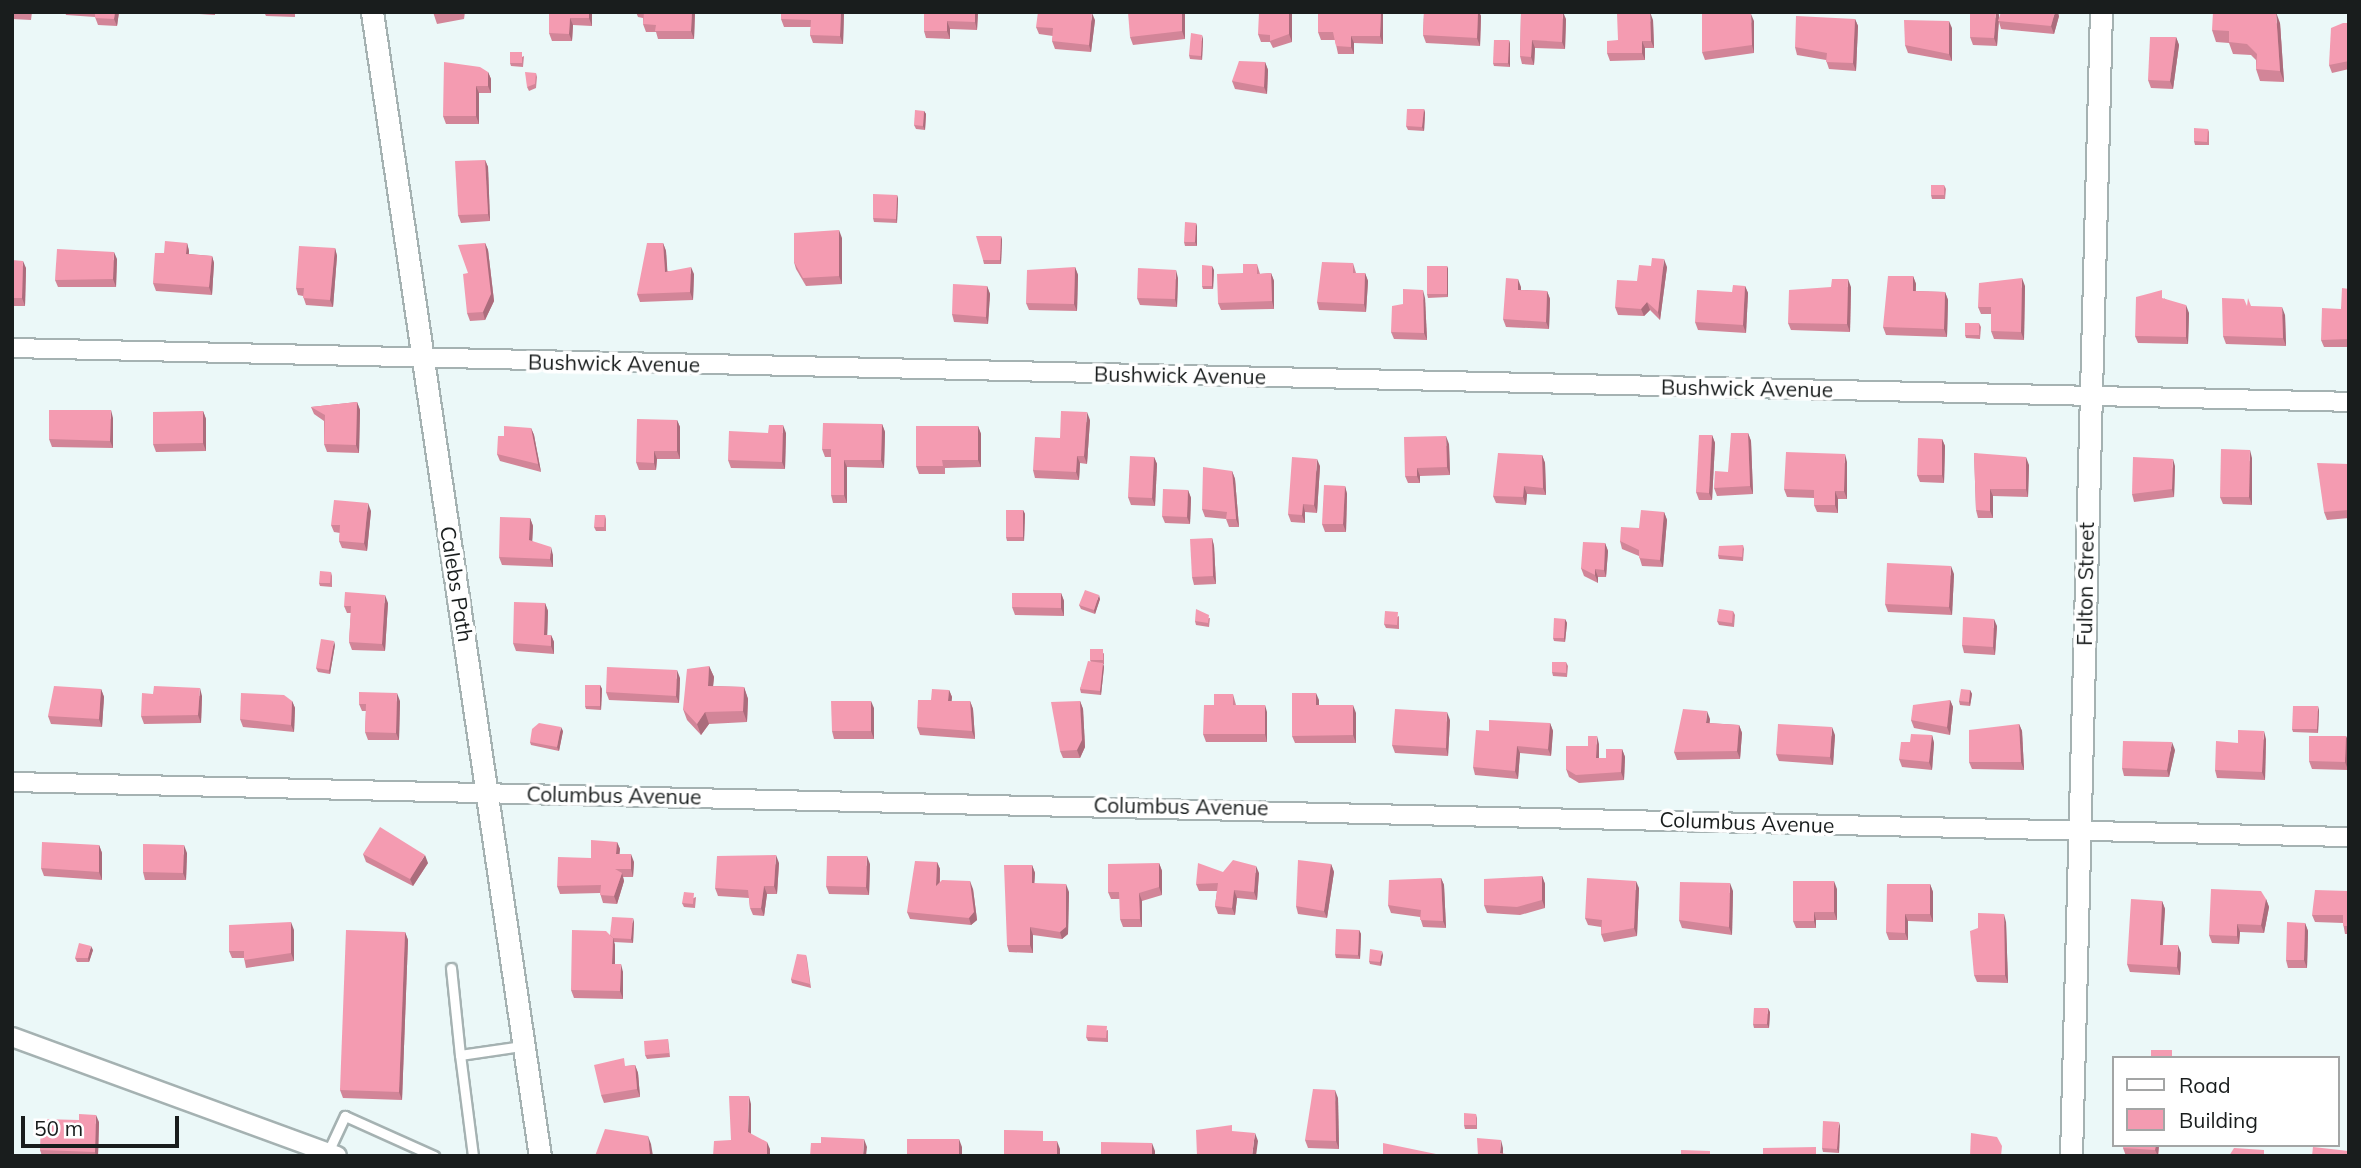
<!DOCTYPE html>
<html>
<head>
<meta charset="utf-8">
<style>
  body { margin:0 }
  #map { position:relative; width:2361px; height:1168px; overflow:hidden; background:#ebf8f8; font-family:Mulish,sans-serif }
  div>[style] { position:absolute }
  .roads { filter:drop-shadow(2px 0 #a5b2b2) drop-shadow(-2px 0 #a5b2b2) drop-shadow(0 2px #a5b2b2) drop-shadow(0 -2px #a5b2b2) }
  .service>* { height:9px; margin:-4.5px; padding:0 4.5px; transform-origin:4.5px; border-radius:4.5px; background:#fff }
  .minor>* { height:18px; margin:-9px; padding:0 9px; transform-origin:9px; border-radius:9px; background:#fff }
  .tertiary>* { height:21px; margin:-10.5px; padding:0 10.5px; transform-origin:10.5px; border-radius:10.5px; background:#fff }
  .wall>* { inset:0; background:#d28598 }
  .shaded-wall>* { inset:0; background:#ab6c7c }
  .building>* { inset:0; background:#f49bb1 }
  span { translate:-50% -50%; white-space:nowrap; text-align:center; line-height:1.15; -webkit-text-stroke:7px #fff; paint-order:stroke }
  .street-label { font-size:21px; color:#191d1d }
  .frame { position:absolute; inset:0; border:14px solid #191d1d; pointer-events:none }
  .legend { position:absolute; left:2112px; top:1056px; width:228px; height:91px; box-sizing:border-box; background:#fff; border:2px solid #a3a5a5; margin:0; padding:9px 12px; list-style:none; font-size:21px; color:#191d1d }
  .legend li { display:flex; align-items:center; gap:14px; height:35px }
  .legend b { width:35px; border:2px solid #a3a5a5 }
  .scale { position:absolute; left:21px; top:1116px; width:158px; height:32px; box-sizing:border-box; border:4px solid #191d1d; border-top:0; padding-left:9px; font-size:21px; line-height:24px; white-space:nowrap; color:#191d1d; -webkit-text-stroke:5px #fff; paint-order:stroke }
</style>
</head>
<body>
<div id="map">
  <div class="roads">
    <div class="service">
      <i style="left:451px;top:968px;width:87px;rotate:84.1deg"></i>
      <i style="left:328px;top:1152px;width:40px;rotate:-65deg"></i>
      <i style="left:345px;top:1116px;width:98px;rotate:24.2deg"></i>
      <i style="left:473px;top:1156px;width:102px;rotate:-97.3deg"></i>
      <i style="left:460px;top:1055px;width:63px;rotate:-8.3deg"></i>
    </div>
    <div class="minor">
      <i style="left:12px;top:348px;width:2338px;rotate:1.32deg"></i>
      <i style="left:12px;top:782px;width:2338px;rotate:1.35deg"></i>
      <i style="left:12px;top:1037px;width:346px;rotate:20.1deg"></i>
    </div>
    <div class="tertiary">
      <i style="left:372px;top:12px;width:1156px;rotate:81.65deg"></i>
      <i style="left:2071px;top:1156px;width:1144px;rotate:-88.5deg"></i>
    </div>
  </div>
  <div class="wall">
    <i style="clip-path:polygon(12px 12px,32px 12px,31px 20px,12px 19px)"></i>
    <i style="clip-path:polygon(65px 12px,119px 12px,117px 26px,98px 25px,95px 17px,66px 15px)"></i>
    <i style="clip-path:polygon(168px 12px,215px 12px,215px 15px)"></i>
    <i style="clip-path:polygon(264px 12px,295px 12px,295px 17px,266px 16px)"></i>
    <i style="clip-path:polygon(433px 12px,465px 12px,464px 19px,437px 24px)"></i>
    <i style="clip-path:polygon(549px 12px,592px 12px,592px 26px,573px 25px,572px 41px,552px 41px,549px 33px)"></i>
    <i style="clip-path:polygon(636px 12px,695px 12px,694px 39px,658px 39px,656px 32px,646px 32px,643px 24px,643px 18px,638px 17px)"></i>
    <i style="clip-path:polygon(844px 12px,843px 44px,813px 43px,810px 35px,811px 27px,784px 27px,781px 19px)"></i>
    <i style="clip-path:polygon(924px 12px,978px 12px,977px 30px,950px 29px,950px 39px,926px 38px,924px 31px)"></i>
    <i style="clip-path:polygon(1185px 12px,1185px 39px,1133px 45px,1130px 37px)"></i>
    <i style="clip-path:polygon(1292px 12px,1292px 42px,1273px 48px,1270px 42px,1261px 42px,1258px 34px)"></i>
    <i style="clip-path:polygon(1318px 12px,1383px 12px,1383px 44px,1354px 43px,1354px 54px,1338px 54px,1335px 40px,1321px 40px,1318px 32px)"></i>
    <i style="clip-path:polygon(1424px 12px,1479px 12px,1481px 16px,1480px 46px,1426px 43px,1423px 35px)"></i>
    <i style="clip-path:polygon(1521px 12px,1566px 19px,1565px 49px,1535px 48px,1534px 65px,1522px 64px,1520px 56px)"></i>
    <i style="clip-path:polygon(1999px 15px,1999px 21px,2059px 16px,2054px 34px,2001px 29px,1999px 22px,1997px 46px,1973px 45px,1970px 37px)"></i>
    <i style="clip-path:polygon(1855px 19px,1858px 26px,1856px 71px,1829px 69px,1826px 60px,1797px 55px,1795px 47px)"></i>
    <i style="clip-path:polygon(1095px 20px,1091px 52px,1055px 49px,1052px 41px,1053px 36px,1039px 34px,1036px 27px)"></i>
    <i style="clip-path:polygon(1653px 20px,1654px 48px,1645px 48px,1645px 60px,1610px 61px,1607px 53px,1618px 40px)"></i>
    <i style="clip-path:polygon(1754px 21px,1754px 53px,1705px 60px,1702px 52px)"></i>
    <i style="clip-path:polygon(2280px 23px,2284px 82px,2260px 81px,2256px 69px,2256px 60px,2251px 55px,2233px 54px,2229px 43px,2216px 42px,2212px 30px)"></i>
    <i style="clip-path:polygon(2349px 23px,2349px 69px,2332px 73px,2329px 65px)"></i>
    <i style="clip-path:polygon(1952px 28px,1952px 61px,1908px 53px,1905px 45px)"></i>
    <i style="clip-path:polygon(2176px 37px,2179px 45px,2173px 89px,2151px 88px,2148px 80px)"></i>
    <i style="clip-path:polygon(1203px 39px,1202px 60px,1190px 59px,1189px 55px)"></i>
    <i style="clip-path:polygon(1509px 40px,1510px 44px,1510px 67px,1494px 66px,1493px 63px)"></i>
    <i style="clip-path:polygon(524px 56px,523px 67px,511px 66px,510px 63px)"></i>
    <i style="clip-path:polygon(1265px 62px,1268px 70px,1267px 94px,1235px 89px,1232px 81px)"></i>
    <i style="clip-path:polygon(488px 72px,491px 79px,491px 93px,479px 93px,479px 124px,446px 124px,443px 116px)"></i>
    <i style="clip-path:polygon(536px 73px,537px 77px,536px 88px,529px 91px,527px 87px)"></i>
    <i style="clip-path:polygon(1424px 109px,1425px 113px,1424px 131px,1408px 130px,1406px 126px)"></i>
    <i style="clip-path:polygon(924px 111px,926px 114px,925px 130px,916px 129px,914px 125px)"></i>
    <i style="clip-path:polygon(2208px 129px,2209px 132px,2209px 145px,2195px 145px,2194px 141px)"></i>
    <i style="clip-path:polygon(485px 160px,488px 167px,490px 221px,461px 223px,458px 215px)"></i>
    <i style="clip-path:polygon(1944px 185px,1946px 189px,1945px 199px,1932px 199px,1931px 195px)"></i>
    <i style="clip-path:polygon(897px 195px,898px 199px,897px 223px,874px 222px,873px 218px)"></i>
    <i style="clip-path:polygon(1196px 223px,1197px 227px,1197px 246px,1185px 246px,1184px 242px)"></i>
    <i style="clip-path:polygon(1001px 236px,1002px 240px,1001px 264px,984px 264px,983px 260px)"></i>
    <i style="clip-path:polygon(842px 238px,842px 284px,806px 286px,796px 269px,794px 262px)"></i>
    <i style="clip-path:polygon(187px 243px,189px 251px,189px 254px,212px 256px,214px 263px,212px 295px,156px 291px,153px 283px,164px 253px)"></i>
    <i style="clip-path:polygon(485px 243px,488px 250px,494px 301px,485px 320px,470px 321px,467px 313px,468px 273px)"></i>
    <i style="clip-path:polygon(663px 243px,666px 251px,667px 271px,694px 274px,693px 300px,640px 302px,637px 294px)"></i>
    <i style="clip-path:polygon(335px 248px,337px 256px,333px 307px,306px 305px,303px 296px,298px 295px,296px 288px)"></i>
    <i style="clip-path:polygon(117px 259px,116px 287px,58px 287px,55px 280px)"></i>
    <i style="clip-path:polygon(12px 260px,26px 268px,25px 306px,12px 306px)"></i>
    <i style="clip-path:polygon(1353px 263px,1356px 273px,1365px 273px,1368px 281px,1366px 312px,1319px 310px,1317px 302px)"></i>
    <i style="clip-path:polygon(1257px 264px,1260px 274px,1271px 273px,1274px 281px,1274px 309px,1221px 310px,1218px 303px,1243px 273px)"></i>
    <i style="clip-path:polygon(1447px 266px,1448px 269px,1448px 297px,1428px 298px,1427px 294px)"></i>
    <i style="clip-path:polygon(1075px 267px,1078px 275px,1077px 311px,1029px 310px,1026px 303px)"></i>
    <i style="clip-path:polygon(1667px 267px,1660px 320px,1650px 310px,1644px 316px,1618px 315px,1615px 307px,1637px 281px)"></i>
    <i style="clip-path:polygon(1214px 270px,1213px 289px,1203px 289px,1202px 286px)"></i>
    <i style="clip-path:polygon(1913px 276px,1916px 284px,1916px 291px,1945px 292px,1948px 300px,1947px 337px,1886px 335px,1883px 327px)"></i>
    <i style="clip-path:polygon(1178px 278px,1177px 307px,1140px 305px,1137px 298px)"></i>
    <i style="clip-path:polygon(987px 286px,990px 294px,988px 324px,954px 322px,952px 314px)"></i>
    <i style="clip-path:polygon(1745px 286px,1748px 293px,1746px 333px,1698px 330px,1695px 322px)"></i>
    <i style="clip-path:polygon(2025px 286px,2024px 340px,1994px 339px,1991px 331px,1991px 314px,1981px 314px,1978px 307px)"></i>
    <i style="clip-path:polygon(1521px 287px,1521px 290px,1547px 291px,1550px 299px,1549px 329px,1506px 327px,1503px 319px)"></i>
    <i style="clip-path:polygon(1831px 287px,1851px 287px,1850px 332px,1791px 330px,1788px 323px)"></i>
    <i style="clip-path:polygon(2349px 289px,2349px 347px,2324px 347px,2321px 340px,2341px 309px)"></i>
    <i style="clip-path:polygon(1425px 298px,1427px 340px,1394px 339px,1391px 332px)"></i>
    <i style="clip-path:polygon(2165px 298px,2165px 299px,2189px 313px,2188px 344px,2138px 343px,2135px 336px)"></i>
    <i style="clip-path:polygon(2247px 306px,2285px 315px,2286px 346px,2226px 344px,2223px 336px)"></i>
    <i style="clip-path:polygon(1979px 323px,1981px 327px,1980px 339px,1966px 338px,1965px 335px)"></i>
    <i style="clip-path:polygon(357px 402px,360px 410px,359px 453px,327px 452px,324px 444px,324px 421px,314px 414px,311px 407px)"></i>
    <i style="clip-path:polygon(203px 411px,206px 419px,206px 451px,156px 452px,153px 444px)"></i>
    <i style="clip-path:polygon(113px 418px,113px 448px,52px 447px,49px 439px)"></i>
    <i style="clip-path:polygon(677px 420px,680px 427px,680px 459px,657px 459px,656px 470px,639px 470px,636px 462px)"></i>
    <i style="clip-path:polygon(1090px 420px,1087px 464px,1080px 463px,1079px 480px,1035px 478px,1033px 470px,1060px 438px)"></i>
    <i style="clip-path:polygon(882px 424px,885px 432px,884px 468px,847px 467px,847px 503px,833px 503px,831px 495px,831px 457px,825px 457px,822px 449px)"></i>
    <i style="clip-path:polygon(978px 426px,981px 434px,981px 467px,945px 468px,945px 474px,919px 474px,916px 466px)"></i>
    <i style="clip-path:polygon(531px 428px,534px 435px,541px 472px,500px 461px,497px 454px,504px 436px)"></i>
    <i style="clip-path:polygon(768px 433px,786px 433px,785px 469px,731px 468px,728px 460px)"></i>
    <i style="clip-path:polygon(1748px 433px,1751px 441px,1753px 494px,1717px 496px,1714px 488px,1728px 472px)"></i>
    <i style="clip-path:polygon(1712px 435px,1715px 443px,1712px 500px,1699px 500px,1696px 492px)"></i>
    <i style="clip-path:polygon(1942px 439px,1945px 446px,1944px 483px,1920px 482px,1917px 475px)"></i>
    <i style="clip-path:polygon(1449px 444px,1450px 475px,1420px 476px,1420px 483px,1408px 483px,1405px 476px)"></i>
    <i style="clip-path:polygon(1974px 453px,2029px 465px,2028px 497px,1993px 496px,1993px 518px,1978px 518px,1976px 510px)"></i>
    <i style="clip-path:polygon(1542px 455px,1545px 463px,1546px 495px,1527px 494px,1526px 505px,1496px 503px,1493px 496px)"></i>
    <i style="clip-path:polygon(1154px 457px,1157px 464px,1155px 506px,1131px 505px,1128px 497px)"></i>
    <i style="clip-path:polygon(2252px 458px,2252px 505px,2223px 504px,2220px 497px)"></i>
    <i style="clip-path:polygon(1847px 462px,1847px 499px,1838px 499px,1838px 513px,1817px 512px,1814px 505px,1814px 498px,1787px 497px,1784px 489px)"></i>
    <i style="clip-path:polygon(2349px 464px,2349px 518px,2327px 520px,2324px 512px)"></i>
    <i style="clip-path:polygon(1320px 466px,1317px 513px,1305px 512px,1305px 523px,1291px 522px,1288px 514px)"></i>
    <i style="clip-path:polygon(2175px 466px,2174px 497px,2134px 502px,2132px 494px)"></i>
    <i style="clip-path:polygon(1232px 471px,1235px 479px,1239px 527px,1229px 527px,1226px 519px,1205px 517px,1202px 509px)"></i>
    <i style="clip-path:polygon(1345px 486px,1347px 494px,1346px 532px,1325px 532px,1322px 524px)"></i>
    <i style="clip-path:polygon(1188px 490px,1191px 498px,1190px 524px,1165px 523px,1162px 516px)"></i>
    <i style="clip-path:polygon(1023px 510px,1025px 514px,1024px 541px,1007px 541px,1006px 537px)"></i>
    <i style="clip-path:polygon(371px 511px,367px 551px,342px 548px,339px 541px,340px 533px,334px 532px,331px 525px)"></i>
    <i style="clip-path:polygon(1664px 512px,1667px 520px,1663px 567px,1642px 566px,1639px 556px,1622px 549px,1620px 541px)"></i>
    <i style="clip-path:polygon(605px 515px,606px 519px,606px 531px,596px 531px,594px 527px)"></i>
    <i style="clip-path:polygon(530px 518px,533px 526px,532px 541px,553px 555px,553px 567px,502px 565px,499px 557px)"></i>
    <i style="clip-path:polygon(1212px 538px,1214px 546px,1216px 584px,1194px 585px,1192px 577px)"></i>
    <i style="clip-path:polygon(1605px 543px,1608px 551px,1606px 577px,1598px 577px,1598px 583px,1584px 576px,1581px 568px)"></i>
    <i style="clip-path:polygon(1743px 545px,1744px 549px,1743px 561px,1719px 559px,1718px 555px)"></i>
    <i style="clip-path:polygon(331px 572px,332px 576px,332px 587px,320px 586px,319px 583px)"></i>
    <i style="clip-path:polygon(1954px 574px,1952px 615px,1888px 612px,1885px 604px)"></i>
    <i style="clip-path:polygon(1061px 593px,1064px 601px,1064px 616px,1015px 615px,1012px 607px)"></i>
    <i style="clip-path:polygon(1100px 599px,1095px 614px,1081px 609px,1079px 605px)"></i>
    <i style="clip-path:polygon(388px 603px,385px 651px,352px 650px,349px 642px,351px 613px,347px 613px,344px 606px)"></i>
    <i style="clip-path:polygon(545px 603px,548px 611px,547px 635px,551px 635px,554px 642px,554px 654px,516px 651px,513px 643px)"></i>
    <i style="clip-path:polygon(1733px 611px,1735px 615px,1734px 627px,1719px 625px,1717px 621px)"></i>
    <i style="clip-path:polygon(1399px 616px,1399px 629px,1386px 628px,1384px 624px)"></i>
    <i style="clip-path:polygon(1210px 618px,1209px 627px,1196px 625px,1195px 621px)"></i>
    <i style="clip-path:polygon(1565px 619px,1567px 623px,1565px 642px,1554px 641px,1553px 638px)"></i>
    <i style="clip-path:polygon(1997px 626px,1995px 655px,1964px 653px,1962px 645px)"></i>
    <i style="clip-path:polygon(335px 645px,330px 674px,318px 672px,316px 668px)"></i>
    <i style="clip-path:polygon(1104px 653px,1104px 664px,1103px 664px,1104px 667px,1101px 695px,1081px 693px,1080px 689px,1091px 662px,1090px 660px)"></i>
    <i style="clip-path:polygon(1566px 662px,1568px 666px,1567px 677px,1553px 676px,1552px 672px)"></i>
    <i style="clip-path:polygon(709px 666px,714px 677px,713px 686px,744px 687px,748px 699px,747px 722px,709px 724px,701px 735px,687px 720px,683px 709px)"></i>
    <i style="clip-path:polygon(680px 678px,679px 703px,609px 700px,606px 692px)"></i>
    <i style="clip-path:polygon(600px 685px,602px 689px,601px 710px,586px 709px,585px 706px)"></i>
    <i style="clip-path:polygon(101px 689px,104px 697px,102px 727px,51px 724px,48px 716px)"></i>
    <i style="clip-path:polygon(949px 690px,952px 697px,951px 701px,970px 701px,973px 709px,975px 739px,920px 735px,917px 727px,931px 700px)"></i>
    <i style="clip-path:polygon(1970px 690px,1972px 694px,1970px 706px,1960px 705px,1959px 701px)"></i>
    <i style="clip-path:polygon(153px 694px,202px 696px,201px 723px,144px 724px,141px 716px)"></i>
    <i style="clip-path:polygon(1233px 694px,1236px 705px,1267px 712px,1267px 742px,1206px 742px,1203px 734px,1214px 705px)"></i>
    <i style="clip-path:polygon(1319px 700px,1319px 705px,1356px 713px,1356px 743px,1295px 743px,1292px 736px)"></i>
    <i style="clip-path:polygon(1950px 700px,1953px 707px,1950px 735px,1914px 728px,1911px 720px)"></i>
    <i style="clip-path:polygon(292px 701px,295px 708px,294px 732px,243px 727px,240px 719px)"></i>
    <i style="clip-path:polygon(400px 701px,399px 740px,368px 740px,365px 732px,366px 711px,362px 711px,359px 704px)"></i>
    <i style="clip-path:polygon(1080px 701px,1083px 709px,1085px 747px,1080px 758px,1063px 758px,1060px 751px)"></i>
    <i style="clip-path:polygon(874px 708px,874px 739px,834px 739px,832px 731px)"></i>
    <i style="clip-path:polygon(2319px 710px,2318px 733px,2293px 732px,2292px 729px)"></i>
    <i style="clip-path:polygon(1710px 719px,1709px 723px,1739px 725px,1742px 733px,1740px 759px,1677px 760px,1674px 752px)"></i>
    <i style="clip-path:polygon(1450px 720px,1448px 756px,1395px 753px,1392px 745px)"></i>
    <i style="clip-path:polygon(1550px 723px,1553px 731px,1551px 756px,1520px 753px,1518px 779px,1475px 775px,1473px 767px,1489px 731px)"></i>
    <i style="clip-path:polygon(2019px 724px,2022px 731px,2024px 770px,1972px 769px,1969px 762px)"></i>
    <i style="clip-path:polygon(563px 731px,559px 751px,531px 745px,530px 742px)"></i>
    <i style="clip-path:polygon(1835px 735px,1833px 765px,1779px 761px,1776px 754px)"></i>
    <i style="clip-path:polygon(1932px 735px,1934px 743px,1932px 770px,1902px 767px,1899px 759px,1910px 742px)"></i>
    <i style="clip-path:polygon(2346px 736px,2349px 744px,2348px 770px,2312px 769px,2309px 761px)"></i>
    <i style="clip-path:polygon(2266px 739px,2265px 780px,2217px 778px,2215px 770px,2238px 743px)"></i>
    <i style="clip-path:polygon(1599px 744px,1599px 758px,1606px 758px,1622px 749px,1625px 757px,1624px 780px,1579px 783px,1569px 777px,1566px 769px,1588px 746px)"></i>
    <i style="clip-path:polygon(2175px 750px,2169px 777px,2124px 776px,2122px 768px)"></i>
    <i style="clip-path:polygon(617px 842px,620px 849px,619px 854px,634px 862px,633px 877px,623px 877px,624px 881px,617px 904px,603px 903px,600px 893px,560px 894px,557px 886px,591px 858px)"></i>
    <i style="clip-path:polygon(99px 845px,102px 853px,102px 880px,44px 876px,41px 868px)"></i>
    <i style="clip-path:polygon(187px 853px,186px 880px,145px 880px,143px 872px)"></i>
    <i style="clip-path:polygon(363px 854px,428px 863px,413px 886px,366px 862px)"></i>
    <i style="clip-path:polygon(937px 862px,940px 869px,940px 882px,973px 889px,977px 920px,971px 925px,910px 919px,907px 912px)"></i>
    <i style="clip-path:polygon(779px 863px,777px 894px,767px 894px,764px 916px,753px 915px,750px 908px,749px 898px,718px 896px,715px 888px)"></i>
    <i style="clip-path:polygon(1159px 863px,1162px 871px,1162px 895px,1142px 901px,1142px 927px,1123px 927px,1120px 919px,1120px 899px,1111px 899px,1108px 892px)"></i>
    <i style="clip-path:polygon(870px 864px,869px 895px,829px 894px,826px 886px)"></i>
    <i style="clip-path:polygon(1331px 864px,1334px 872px,1327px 918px,1298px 914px,1296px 906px)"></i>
    <i style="clip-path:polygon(1032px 865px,1035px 873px,1034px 883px,1069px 892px,1068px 934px,1062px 939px,1033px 935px,1033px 953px,1009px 952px,1007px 945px)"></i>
    <i style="clip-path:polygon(1223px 872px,1259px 873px,1257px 900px,1237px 898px,1235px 915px,1218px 914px,1215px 906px,1217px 891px,1199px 891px,1196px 884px)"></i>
    <i style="clip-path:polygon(1542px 876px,1545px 884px,1545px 908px,1520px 915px,1487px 913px,1484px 905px)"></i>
    <i style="clip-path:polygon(1441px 878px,1444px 885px,1446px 928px,1423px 927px,1420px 917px,1391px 913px,1388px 905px)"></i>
    <i style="clip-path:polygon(1930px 884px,1933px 892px,1933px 922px,1908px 921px,1908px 940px,1889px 940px,1886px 932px)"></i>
    <i style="clip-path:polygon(1639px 888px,1637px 936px,1604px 942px,1601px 934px,1601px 927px,1588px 925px,1585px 918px)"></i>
    <i style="clip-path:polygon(1837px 889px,1837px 920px,1816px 920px,1816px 928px,1796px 928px,1793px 921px)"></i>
    <i style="clip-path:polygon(1733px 891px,1732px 935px,1682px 928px,1679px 920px)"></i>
    <i style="clip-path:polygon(2349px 891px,2349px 934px,2345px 934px,2343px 923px,2315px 922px,2312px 915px)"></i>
    <i style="clip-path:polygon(696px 897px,695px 908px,684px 907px,682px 903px)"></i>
    <i style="clip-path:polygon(2266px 899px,2269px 907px,2264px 933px,2240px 932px,2239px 944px,2212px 943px,2209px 935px)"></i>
    <i style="clip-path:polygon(2162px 901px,2165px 909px,2163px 945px,2181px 953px,2180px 975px,2130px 972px,2127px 964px)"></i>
    <i style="clip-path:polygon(634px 922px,633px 943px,614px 942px,615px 945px,615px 964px,623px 972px,623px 999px,574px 998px,571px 990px,610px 935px)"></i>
    <i style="clip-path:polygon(2006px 922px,2008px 983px,1977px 982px,1974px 975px)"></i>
    <i style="clip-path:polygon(2305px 923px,2308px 931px,2307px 968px,2288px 968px,2286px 960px)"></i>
    <i style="clip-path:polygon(294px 930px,294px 961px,246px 968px,244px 958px,232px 958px,229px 951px)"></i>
    <i style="clip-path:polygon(1359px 930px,1361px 934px,1360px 959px,1336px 958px,1335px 954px)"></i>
    <i style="clip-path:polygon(405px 932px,408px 940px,402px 1100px,343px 1098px,340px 1090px)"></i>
    <i style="clip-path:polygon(93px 950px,89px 962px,77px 962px,75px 958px)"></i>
    <i style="clip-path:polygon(806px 955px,807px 959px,811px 988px,792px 983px,791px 979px)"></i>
    <i style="clip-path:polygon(1383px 955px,1381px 966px,1370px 964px,1369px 961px)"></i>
    <i style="clip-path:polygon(1770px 1012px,1769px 1028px,1754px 1028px,1753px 1024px)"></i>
    <i style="clip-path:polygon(1108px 1030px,1108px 1042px,1088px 1041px,1086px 1037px)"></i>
    <i style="clip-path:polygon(668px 1039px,670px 1057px,647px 1059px,645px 1055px)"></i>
    <i style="clip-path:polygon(635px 1065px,638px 1073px,640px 1097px,604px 1103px,601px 1095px,627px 1066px)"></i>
    <i style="clip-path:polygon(1338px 1098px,1339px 1149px,1308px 1148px,1305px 1140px)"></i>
    <i style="clip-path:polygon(1476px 1114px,1477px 1118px,1477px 1129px,1465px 1129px,1464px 1125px)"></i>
    <i style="clip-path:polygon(99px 1122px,98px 1156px,42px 1156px,40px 1150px)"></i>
    <i style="clip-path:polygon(1840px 1126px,1839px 1153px,1823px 1152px,1822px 1148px)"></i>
    <i style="clip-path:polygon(2159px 1145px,2158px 1156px,2126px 1156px,2123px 1148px)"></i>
  </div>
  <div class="shaded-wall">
    <i style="clip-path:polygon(115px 12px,119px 12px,117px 26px,114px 19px)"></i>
    <i style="clip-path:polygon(589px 12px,592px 12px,592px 26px,589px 18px)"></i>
    <i style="clip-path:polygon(692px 12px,695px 12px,694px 39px,691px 31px)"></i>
    <i style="clip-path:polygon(841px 12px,844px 12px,843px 44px,840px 36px)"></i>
    <i style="clip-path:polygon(975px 12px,978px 12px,977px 30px,975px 22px)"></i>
    <i style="clip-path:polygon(1182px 12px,1185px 12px,1185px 39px,1182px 31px)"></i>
    <i style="clip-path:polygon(1289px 12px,1292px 12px,1292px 42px,1289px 34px)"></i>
    <i style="clip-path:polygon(1381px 12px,1383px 12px,1383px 44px,1380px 36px)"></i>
    <i style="clip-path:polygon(1478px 12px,1479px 12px,1481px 16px,1480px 46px,1477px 38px)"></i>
    <i style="clip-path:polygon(1563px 12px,1566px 19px,1565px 49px,1562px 42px)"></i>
    <i style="clip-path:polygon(1650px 12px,1653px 20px,1654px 48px,1651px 41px)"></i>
    <i style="clip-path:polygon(1996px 12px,1998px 12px,1999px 15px,1997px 46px,1994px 38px)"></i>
    <i style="clip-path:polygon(2055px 12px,2058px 12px,2059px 16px,2054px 34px,2051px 26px)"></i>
    <i style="clip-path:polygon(2276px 12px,2280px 23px,2284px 82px,2280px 71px)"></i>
    <i style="clip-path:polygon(1092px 13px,1095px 20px,1091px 52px,1089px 45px)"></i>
    <i style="clip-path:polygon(1751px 14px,1754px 21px,1754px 53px,1752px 45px)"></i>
    <i style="clip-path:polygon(570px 18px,573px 25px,572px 41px,569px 34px)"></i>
    <i style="clip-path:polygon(1855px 19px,1858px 26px,1856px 71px,1853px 63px)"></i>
    <i style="clip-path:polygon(947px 21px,950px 29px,950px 39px,947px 31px)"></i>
    <i style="clip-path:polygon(1949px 21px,1952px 28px,1952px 61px,1949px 54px)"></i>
    <i style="clip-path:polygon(1202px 35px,1203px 39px,1202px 60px,1201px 56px)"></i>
    <i style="clip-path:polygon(1351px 36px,1354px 43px,1354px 54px,1351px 47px)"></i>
    <i style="clip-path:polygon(2176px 37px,2179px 45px,2173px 89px,2170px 81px)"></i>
    <i style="clip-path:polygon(1509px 40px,1510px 44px,1510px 67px,1508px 63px)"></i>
    <i style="clip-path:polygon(1532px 40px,1535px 48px,1534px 65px,1531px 57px)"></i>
    <i style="clip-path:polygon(1642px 41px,1645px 48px,1645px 60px,1642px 53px)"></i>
    <i style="clip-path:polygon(1265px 62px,1268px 70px,1267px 94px,1264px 87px)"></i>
    <i style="clip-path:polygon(488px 72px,491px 79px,491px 93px,488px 86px)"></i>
    <i style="clip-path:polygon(476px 86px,479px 93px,479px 124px,476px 116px)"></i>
    <i style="clip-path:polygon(1424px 109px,1425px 113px,1424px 131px,1422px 127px)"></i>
    <i style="clip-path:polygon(924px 111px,926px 114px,925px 130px,923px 126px)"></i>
    <i style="clip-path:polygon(485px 160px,488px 167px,490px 221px,488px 214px)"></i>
    <i style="clip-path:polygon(897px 195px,898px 199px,897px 223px,896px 219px)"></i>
    <i style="clip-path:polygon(1196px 223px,1197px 227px,1197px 246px,1195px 242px)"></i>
    <i style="clip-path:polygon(839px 230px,842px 238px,842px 284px,839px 276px)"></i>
    <i style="clip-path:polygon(1001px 236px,1002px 240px,1001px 264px,1000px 260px)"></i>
    <i style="clip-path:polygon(187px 243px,189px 251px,188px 261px,186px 254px)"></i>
    <i style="clip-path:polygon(485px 243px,488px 250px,494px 301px,485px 320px,483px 312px)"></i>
    <i style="clip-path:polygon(663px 243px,666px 251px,668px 279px,665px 272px)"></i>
    <i style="clip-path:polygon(335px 248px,337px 256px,333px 307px,330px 300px)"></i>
    <i style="clip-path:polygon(114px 252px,117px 259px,116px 287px,113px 279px)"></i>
    <i style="clip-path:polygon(212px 256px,214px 263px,212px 295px,209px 287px)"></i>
    <i style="clip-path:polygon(1664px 259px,1667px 267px,1660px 320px,1658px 312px)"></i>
    <i style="clip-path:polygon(23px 261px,26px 268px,25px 306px,22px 298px)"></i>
    <i style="clip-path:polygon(1212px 266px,1214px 270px,1213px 289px,1212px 286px)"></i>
    <i style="clip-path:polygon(1447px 266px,1448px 269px,1448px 297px,1447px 294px)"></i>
    <i style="clip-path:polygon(691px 267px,694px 274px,693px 300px,690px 292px)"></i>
    <i style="clip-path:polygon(1075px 267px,1078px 275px,1077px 311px,1074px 304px)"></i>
    <i style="clip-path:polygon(1176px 270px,1178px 278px,1177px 307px,1175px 299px)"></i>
    <i style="clip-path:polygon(1271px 273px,1274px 281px,1274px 309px,1272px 301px)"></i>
    <i style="clip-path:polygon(1365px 273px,1368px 281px,1366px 312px,1364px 304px)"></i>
    <i style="clip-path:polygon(1913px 276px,1916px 284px,1915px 299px,1913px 291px)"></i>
    <i style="clip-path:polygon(2022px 278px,2025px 286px,2024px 340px,2021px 332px)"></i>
    <i style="clip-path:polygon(1518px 279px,1521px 287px,1521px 297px,1518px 290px)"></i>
    <i style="clip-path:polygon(1848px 279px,1851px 287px,1850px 332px,1847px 324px)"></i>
    <i style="clip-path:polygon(987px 286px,990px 294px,988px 324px,986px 317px)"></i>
    <i style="clip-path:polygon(1745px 286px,1748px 293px,1746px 333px,1743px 325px)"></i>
    <i style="clip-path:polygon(1423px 290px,1425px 298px,1427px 340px,1424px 333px)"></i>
    <i style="clip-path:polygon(1547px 291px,1550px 299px,1549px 329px,1546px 322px)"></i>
    <i style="clip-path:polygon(1945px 292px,1948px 300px,1947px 337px,1944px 329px)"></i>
    <i style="clip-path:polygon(1647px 302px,1650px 310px,1644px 316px,1641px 309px)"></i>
    <i style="clip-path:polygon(2186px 305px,2189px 313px,2188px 344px,2186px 337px)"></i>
    <i style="clip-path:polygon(2282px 307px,2285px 315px,2286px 346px,2283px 338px)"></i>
    <i style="clip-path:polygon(357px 402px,360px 410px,359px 453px,356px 445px)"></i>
    <i style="clip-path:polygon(111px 410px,113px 418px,113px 448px,110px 441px)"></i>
    <i style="clip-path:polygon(12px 411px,13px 412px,13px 444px,12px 441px)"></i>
    <i style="clip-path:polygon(203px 411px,206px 419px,206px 451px,203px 443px)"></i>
    <i style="clip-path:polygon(1087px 412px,1090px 420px,1087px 464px,1084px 456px)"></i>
    <i style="clip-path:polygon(677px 420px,680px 427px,680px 459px,677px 451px)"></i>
    <i style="clip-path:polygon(882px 424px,885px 432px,884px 468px,881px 460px)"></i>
    <i style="clip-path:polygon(783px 425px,786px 433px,785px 469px,782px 462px)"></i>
    <i style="clip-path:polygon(978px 426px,981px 434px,981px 467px,978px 460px)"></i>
    <i style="clip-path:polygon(531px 428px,534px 435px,541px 472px,538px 464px)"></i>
    <i style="clip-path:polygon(1748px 433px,1751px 441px,1753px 494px,1750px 486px)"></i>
    <i style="clip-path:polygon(1712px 435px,1715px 443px,1712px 500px,1709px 493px)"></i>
    <i style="clip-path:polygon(1446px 436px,1449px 444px,1450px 475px,1447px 467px)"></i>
    <i style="clip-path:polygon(1942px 439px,1945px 446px,1944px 483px,1942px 475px)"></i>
    <i style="clip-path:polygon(2250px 450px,2252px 458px,2252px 505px,2249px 497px)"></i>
    <i style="clip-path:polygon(654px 451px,657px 459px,656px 470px,654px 463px)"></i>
    <i style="clip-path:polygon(1845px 454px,1847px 462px,1847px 499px,1844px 491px)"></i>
    <i style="clip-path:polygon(1542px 455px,1545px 463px,1546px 495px,1543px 488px)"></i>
    <i style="clip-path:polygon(1077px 456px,1080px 463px,1079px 480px,1076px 472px)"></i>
    <i style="clip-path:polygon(1154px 457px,1157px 464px,1155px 506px,1152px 498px)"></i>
    <i style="clip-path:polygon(2026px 457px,2029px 465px,2028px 497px,2026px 489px)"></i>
    <i style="clip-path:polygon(1317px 459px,1320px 466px,1317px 513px,1314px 505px)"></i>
    <i style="clip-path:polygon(2173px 459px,2175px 466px,2174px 497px,2172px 489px)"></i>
    <i style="clip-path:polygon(844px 460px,847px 467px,847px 503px,844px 495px)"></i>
    <i style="clip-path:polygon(1417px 468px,1420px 476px,1420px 483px,1417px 476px)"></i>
    <i style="clip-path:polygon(1232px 471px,1235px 479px,1239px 527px,1236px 519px)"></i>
    <i style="clip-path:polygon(1345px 486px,1347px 494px,1346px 532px,1343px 524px)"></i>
    <i style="clip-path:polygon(1524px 486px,1527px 494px,1526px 505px,1523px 497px)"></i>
    <i style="clip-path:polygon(1990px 489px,1993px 496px,1993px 518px,1990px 511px)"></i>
    <i style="clip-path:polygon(1188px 490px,1191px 498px,1190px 524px,1187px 517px)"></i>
    <i style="clip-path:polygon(1835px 491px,1838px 499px,1838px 513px,1835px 505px)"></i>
    <i style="clip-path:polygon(368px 503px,371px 511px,367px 551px,364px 543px)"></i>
    <i style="clip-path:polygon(1303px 504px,1305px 512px,1305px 523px,1302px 515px)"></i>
    <i style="clip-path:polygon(1023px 510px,1025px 514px,1024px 541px,1023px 537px)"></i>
    <i style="clip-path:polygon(1664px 512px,1667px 520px,1663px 567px,1660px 560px)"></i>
    <i style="clip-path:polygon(530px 518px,533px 526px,532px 547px,529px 540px)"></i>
    <i style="clip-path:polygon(1212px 538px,1214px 546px,1216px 584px,1213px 576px)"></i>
    <i style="clip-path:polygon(1605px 543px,1608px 551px,1606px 577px,1604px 570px)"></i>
    <i style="clip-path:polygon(551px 547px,553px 555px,553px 567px,550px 559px)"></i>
    <i style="clip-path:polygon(1951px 566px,1954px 574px,1952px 615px,1949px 607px)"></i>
    <i style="clip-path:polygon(1595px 569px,1598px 577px,1598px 583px,1595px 575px)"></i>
    <i style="clip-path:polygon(1061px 593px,1064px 601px,1064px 616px,1061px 608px)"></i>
    <i style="clip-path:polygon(385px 595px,388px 603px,385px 651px,382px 644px)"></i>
    <i style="clip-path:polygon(1099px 595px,1100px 599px,1095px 614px,1094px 610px)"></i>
    <i style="clip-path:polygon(545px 603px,548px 611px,547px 642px,544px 635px)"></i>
    <i style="clip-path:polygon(1565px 619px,1567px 623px,1565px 642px,1564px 638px)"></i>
    <i style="clip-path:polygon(1994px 619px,1997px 626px,1995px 655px,1993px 647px)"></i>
    <i style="clip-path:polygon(551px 635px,554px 642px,554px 654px,551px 646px)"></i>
    <i style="clip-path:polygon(334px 641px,335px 645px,330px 674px,329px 670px)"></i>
    <i style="clip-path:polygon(1103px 663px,1104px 667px,1101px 695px,1100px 691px)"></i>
    <i style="clip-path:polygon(709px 666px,714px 677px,712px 697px,708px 686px)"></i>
    <i style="clip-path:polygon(677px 670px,680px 678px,679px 703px,676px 696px)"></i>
    <i style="clip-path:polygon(600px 685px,602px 689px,601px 710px,600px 706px)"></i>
    <i style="clip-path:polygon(744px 687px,748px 699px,747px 722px,743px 711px)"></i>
    <i style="clip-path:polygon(200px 688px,202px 696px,201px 723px,198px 715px)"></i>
    <i style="clip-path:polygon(101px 689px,104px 697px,102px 727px,99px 719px)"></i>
    <i style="clip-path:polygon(949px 690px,952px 697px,951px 709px,948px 701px)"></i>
    <i style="clip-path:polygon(1970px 690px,1972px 694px,1970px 706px,1969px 702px)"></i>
    <i style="clip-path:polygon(397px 693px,400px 701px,399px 740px,396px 733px)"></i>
    <i style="clip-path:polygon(1316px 693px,1319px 700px,1319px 713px,1316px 705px)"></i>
    <i style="clip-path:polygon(1950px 700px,1953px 707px,1950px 735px,1947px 727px)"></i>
    <i style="clip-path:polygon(292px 701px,295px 708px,294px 732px,291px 725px)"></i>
    <i style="clip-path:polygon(871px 701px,874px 708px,874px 739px,871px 731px)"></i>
    <i style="clip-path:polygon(970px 701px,973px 709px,975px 739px,972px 731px)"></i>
    <i style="clip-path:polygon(1080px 701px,1083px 709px,1085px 747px,1080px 758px,1077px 750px)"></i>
    <i style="clip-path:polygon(1265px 705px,1267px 712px,1267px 742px,1265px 734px)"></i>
    <i style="clip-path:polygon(1353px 705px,1356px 713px,1356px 743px,1353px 735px)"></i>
    <i style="clip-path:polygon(2318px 706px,2319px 710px,2318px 733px,2317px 729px)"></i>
    <i style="clip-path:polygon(1707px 711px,1710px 719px,1709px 730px,1706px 723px)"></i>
    <i style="clip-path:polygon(705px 712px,709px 724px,701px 735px,697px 724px)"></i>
    <i style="clip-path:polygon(1447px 712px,1450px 720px,1448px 756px,1446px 748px)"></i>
    <i style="clip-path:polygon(1550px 723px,1553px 731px,1551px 756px,1548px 749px)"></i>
    <i style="clip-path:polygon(2019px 724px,2022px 731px,2024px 770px,2021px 762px)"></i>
    <i style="clip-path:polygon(1739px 725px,1742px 733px,1740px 759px,1737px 751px)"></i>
    <i style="clip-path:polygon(561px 727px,563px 731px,559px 751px,557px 747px)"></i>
    <i style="clip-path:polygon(1832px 727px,1835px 735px,1833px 765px,1830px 757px)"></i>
    <i style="clip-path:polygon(2264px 731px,2266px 739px,2265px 780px,2262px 772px)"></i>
    <i style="clip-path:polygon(1932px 735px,1934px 743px,1932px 770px,1929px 762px)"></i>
    <i style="clip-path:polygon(1597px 736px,1599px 744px,1599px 766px,1596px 758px)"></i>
    <i style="clip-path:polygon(2346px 736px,2349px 744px,2348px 770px,2345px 762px)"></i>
    <i style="clip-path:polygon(2172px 742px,2175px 750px,2169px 777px,2167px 770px)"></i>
    <i style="clip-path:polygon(1517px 746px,1520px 753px,1518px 779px,1515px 771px)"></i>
    <i style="clip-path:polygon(1622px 749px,1625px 757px,1624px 780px,1621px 772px)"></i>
    <i style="clip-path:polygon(617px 842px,620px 849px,619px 861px,616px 854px)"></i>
    <i style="clip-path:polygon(99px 845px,102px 853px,102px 880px,99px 872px)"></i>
    <i style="clip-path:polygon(184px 845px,187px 853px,186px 880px,183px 873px)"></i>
    <i style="clip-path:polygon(631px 854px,634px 862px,633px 877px,631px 869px)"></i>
    <i style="clip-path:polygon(425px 855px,428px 863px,413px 886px,410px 879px)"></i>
    <i style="clip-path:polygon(776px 855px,779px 863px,777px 894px,774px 886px)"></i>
    <i style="clip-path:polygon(867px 856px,870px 864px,869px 895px,866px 887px)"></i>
    <i style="clip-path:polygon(937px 862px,940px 869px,939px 893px,936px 886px)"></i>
    <i style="clip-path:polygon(1159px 863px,1162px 871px,1162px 895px,1159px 887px)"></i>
    <i style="clip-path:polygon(1331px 864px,1334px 872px,1327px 918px,1324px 911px)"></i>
    <i style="clip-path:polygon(1032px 865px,1035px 873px,1034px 891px,1032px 883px)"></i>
    <i style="clip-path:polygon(1256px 866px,1259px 873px,1257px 900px,1254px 892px)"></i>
    <i style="clip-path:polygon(622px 873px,624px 881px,617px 904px,614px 896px)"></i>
    <i style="clip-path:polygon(1542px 876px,1545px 884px,1545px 908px,1542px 900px)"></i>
    <i style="clip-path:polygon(1441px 878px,1444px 885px,1446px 928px,1443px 921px)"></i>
    <i style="clip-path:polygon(970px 881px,973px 889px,977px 920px,971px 925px,969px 918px)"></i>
    <i style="clip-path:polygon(1636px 881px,1639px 888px,1637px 936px,1634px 928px)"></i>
    <i style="clip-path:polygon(1834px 881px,1837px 889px,1837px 920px,1834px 912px)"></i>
    <i style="clip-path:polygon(1730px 883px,1733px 891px,1732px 935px,1729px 927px)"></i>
    <i style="clip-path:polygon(1066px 884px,1069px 892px,1068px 934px,1062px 939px,1060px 932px)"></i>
    <i style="clip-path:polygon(1930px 884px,1933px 892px,1933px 922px,1930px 914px)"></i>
    <i style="clip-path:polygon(764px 886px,767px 894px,764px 916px,761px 908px)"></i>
    <i style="clip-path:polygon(1234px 890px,1237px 898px,1235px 915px,1232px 908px)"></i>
    <i style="clip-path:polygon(1139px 893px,1142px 901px,1142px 927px,1140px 919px)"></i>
    <i style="clip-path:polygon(2266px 899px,2269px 907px,2264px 933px,2261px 925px)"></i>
    <i style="clip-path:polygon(2162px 901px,2165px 909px,2162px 952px,2160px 945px)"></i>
    <i style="clip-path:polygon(1814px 912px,1816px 920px,1816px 928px,1814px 921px)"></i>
    <i style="clip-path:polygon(1905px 914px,1908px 921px,1908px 940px,1905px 933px)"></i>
    <i style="clip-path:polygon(2004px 914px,2006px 922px,2008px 983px,2005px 975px)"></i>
    <i style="clip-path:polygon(633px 918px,634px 922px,633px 943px,631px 939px)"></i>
    <i style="clip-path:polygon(291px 922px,294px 930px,294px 961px,291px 953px)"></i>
    <i style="clip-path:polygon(2305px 923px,2308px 931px,2307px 968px,2304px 960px)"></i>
    <i style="clip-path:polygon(2237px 924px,2240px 932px,2239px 944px,2237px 936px)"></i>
    <i style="clip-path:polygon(1030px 927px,1033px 935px,1033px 953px,1030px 945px)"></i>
    <i style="clip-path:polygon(1359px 930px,1361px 934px,1360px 959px,1358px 955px)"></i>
    <i style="clip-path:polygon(405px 932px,408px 940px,402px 1100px,399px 1092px)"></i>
    <i style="clip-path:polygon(613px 938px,615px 945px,615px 971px,612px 964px)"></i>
    <i style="clip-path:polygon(2178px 945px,2181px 953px,2180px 975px,2177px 967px)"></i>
    <i style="clip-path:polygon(91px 946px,93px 950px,89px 962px,88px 958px)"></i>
    <i style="clip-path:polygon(1382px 951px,1383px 955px,1381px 966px,1380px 962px)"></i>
    <i style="clip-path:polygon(621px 964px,623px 972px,623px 999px,620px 991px)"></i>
    <i style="clip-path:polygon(1768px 1008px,1770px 1012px,1769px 1028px,1767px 1024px)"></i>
    <i style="clip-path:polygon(635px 1065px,638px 1073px,640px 1097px,637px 1089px)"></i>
    <i style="clip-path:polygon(1335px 1090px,1338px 1098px,1339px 1149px,1336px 1141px)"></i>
    <i style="clip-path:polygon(749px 1096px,751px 1104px,751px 1140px,748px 1132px)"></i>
    <i style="clip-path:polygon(96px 1115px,99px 1122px,98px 1156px,96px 1156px,95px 1152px)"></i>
    <i style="clip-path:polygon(1839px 1122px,1840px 1126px,1839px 1153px,1837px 1149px)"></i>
    <i style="clip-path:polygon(1255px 1133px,1258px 1141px,1256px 1156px,1252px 1156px)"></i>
    <i style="clip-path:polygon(648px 1136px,651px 1144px,653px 1156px,649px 1156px)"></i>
    <i style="clip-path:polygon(864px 1139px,867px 1147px,866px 1156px,863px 1156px)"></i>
    <i style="clip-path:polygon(959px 1139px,962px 1147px,962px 1156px,959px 1156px)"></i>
    <i style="clip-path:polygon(1501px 1140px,1503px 1148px,1503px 1156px,1500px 1153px)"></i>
    <i style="clip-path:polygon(1057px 1141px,1060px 1149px,1060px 1156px,1057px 1156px)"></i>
    <i style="clip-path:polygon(767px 1142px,770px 1149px,770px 1156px,767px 1156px)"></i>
    <i style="clip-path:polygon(1152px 1143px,1155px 1151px,1155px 1156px,1152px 1156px)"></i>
    <i style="clip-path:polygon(2156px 1145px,2159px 1145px,2158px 1156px,2155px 1150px)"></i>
  </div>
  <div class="building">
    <i style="clip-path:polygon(95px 12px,115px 12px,114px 19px,95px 18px)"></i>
    <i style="clip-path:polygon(549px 12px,589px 12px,589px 18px,570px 18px,569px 34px,549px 33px)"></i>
    <i style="clip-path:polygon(644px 12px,692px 12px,691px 31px,655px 31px,656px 25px,643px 24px)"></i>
    <i style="clip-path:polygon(781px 12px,841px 12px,840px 36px,810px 35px,811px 20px,781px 19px)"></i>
    <i style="clip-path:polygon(924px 12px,975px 12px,975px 22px,947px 21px,947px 31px,924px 31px)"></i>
    <i style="clip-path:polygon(1038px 12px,1092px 13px,1089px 45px,1052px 41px,1053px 28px,1036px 27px)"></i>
    <i style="clip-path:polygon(1128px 12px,1182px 12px,1182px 31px,1130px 37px)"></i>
    <i style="clip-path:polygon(1259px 12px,1289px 12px,1289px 34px,1270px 41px,1270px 35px,1258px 34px)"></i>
    <i style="clip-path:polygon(1318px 12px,1381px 12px,1380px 36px,1351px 36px,1351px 47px,1336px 46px,1333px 32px,1318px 32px)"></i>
    <i style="clip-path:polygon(1424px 12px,1478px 12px,1477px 38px,1423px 35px)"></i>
    <i style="clip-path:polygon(1521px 12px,1563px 12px,1562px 42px,1532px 40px,1531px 57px,1520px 56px)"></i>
    <i style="clip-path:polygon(1650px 12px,1651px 41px,1642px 41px,1642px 53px,1607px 53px,1607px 41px,1618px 40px,1617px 13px)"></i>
    <i style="clip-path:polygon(1970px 12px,1996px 12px,1994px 38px,1970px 37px)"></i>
    <i style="clip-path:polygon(2001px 12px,2055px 12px,2051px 26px,1998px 21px)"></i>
    <i style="clip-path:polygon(2213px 12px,2276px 12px,2280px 71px,2256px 69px,2257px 54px,2247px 44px,2229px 42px,2229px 31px,2212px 30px)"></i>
    <i style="clip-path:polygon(1702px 14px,1751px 14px,1752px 45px,1702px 52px)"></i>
    <i style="clip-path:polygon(1796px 16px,1855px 19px,1853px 63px,1826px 62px,1827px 53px,1795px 47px)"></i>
    <i style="clip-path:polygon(1904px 20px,1949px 21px,1949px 54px,1905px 45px)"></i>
    <i style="clip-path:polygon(2343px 23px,2349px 23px,2349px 61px,2329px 65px,2331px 28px)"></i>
    <i style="clip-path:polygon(1191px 33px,1202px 35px,1201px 56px,1189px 55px)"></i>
    <i style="clip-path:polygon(2150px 37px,2176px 37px,2170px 81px,2148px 80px)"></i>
    <i style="clip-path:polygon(1494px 40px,1509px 40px,1508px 63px,1493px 63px)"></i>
    <i style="clip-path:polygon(510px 52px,522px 52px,522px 63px,510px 63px)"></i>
    <i style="clip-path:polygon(1239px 61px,1265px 62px,1264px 87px,1232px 81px)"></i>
    <i style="clip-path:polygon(444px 62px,480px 67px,488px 72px,488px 86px,476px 86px,476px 116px,443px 116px)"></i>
    <i style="clip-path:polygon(525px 72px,536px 73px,535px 84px,527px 87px)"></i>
    <i style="clip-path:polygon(1407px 109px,1424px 109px,1422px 127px,1406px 126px)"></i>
    <i style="clip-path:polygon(915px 110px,924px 111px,923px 126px,914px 125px)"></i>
    <i style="clip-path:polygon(2194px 128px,2208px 129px,2207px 142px,2194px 141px)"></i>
    <i style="clip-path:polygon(485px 160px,488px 214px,458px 215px,455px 161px)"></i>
    <i style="clip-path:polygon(1931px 185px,1944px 185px,1944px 195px,1931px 195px)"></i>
    <i style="clip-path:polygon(873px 194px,897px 195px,896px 219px,873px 218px)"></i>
    <i style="clip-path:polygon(1185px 222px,1196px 223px,1195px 242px,1184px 242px)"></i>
    <i style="clip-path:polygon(839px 230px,839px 276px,803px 278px,794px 262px,794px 233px)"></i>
    <i style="clip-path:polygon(976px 236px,1001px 236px,1000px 260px,983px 260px)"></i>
    <i style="clip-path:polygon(165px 241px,187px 243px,186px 254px,212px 256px,209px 287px,153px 283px,155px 253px,164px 253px)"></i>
    <i style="clip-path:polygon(485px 243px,491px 294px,483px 312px,467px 313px,463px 274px,468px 273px,458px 245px)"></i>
    <i style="clip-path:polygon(647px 243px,663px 243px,665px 272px,691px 267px,690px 292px,637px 294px)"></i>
    <i style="clip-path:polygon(299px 246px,335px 248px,330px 300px,303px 298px,304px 288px,296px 288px)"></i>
    <i style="clip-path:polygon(57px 249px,114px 252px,113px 279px,55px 280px)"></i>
    <i style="clip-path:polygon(1652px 258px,1664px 259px,1658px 312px,1647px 302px,1641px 309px,1615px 307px,1617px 280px,1637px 281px,1639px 265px,1651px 266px)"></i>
    <i style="clip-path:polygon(12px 260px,23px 261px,22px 298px,12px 298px)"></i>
    <i style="clip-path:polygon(1322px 262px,1353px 263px,1353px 273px,1365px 273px,1364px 304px,1317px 302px)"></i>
    <i style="clip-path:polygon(1243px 264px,1257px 264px,1257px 274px,1271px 273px,1272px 301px,1218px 303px,1217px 274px,1243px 273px)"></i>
    <i style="clip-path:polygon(1202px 265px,1212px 266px,1212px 286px,1202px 286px)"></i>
    <i style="clip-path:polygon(1427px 266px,1447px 266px,1447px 294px,1427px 294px)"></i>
    <i style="clip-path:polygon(1075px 267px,1074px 304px,1026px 303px,1027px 270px)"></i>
    <i style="clip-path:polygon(1138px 268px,1176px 270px,1175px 299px,1137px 298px)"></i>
    <i style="clip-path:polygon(1888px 276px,1913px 276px,1913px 291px,1945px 292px,1944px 329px,1883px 327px)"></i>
    <i style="clip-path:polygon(1506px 278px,1518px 279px,1518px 290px,1547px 291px,1546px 322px,1503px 319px)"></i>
    <i style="clip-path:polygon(2022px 278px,2021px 332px,1991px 331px,1991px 307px,1978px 307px,1979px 283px)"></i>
    <i style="clip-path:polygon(1832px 279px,1848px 279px,1847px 324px,1788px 323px,1789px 290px,1831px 287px)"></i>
    <i style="clip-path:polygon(953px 284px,987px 286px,986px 317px,952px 314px)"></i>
    <i style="clip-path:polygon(1733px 285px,1745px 286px,1743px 325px,1695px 322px,1697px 290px,1732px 292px)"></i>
    <i style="clip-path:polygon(2342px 288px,2349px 289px,2349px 339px,2321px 340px,2322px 308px,2341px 309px)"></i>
    <i style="clip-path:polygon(1403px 289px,1423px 290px,1424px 333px,1391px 332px,1392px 306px,1403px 304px)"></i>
    <i style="clip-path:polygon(2162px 290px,2162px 298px,2186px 305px,2186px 337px,2135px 336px,2136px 297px)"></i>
    <i style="clip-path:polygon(2222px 298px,2244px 299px,2247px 306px,2248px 298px,2251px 306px,2282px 307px,2283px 338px,2223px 336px)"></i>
    <i style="clip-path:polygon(1965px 323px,1979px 323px,1979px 335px,1965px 335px)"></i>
    <i style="clip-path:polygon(357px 402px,356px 445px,324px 444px,325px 415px,311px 407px)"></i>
    <i style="clip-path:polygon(49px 410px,111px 410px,110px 441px,49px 439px)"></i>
    <i style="clip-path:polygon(203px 411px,203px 443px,153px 444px,153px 412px)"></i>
    <i style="clip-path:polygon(1061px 411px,1087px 412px,1084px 456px,1077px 456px,1076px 472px,1033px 470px,1035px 437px,1060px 438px)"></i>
    <i style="clip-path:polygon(637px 419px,677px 420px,677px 451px,654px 451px,654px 463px,636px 462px)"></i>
    <i style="clip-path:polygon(823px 423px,882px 424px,881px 460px,844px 460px,844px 495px,831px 495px,831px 449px,822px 449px)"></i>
    <i style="clip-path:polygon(769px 425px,783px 425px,782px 462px,728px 460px,729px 431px,768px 433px)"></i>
    <i style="clip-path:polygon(504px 426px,531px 428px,538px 464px,497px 454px,498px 436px,504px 436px)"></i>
    <i style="clip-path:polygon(916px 426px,978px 426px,978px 460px,942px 460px,943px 466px,916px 466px)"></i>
    <i style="clip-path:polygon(1731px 433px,1748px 433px,1750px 486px,1714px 488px,1715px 471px,1728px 472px)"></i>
    <i style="clip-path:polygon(1699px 435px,1712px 435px,1709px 493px,1696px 492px)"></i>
    <i style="clip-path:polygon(1446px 436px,1447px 467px,1417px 468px,1417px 476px,1405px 476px,1404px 437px)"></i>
    <i style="clip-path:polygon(1918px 438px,1942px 439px,1942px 475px,1917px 475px)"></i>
    <i style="clip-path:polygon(2221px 449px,2250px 450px,2249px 497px,2220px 497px)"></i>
    <i style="clip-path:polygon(1786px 452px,1845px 454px,1844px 491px,1835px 491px,1835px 505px,1814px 505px,1814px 490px,1784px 489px)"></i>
    <i style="clip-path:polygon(1498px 453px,1542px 455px,1543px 488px,1524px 486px,1523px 497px,1493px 496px)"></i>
    <i style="clip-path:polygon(1974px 453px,2026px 457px,2026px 489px,1990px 489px,1990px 511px,1976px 510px)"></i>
    <i style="clip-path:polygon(1130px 456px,1154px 457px,1152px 498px,1128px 497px)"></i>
    <i style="clip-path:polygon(1292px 457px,1317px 459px,1314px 505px,1303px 504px,1302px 515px,1288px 514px)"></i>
    <i style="clip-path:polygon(2133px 457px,2173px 459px,2172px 489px,2132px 494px)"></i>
    <i style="clip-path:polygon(2317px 463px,2349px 464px,2349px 510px,2324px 512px)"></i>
    <i style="clip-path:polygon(1203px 467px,1232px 471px,1236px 519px,1226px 519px,1227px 512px,1202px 509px)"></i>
    <i style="clip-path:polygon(1324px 485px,1345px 486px,1343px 524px,1322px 524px)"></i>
    <i style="clip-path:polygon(1163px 489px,1188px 490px,1187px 517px,1162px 516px)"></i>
    <i style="clip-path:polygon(334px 500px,368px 503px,364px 543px,339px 541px,340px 525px,331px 525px)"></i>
    <i style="clip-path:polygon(1006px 510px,1023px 510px,1023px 537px,1006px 537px)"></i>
    <i style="clip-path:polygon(1641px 510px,1664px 512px,1660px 560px,1639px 558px,1639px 550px,1620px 541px,1621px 527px,1639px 528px)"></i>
    <i style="clip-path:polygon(595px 515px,605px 515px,604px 527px,594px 527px)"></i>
    <i style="clip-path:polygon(500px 517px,530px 518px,529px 540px,551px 547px,550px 559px,499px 557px)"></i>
    <i style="clip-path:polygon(1212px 538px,1213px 576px,1192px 577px,1190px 539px)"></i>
    <i style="clip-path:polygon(1583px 542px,1605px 543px,1604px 570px,1595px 569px,1595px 575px,1581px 568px)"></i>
    <i style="clip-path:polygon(1743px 545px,1742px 557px,1718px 555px,1719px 546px)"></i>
    <i style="clip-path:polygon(1887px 563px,1951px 566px,1949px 607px,1885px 604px)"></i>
    <i style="clip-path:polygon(320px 571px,331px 572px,330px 583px,319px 583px)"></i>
    <i style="clip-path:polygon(1085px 590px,1099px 595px,1094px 610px,1079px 605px)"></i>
    <i style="clip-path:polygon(345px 592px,385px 595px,382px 644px,349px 642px,351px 606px,344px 606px)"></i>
    <i style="clip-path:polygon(1012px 593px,1061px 593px,1061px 608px,1012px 607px)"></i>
    <i style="clip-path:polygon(514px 602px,545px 603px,544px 635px,551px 635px,551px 646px,513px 643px)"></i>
    <i style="clip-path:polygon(1196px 609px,1209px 615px,1208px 623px,1195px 621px)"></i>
    <i style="clip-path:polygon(1719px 609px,1733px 611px,1732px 623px,1717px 621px)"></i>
    <i style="clip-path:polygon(1385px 611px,1398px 612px,1397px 625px,1384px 624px)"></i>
    <i style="clip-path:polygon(1963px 617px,1994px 619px,1993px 647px,1962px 645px)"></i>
    <i style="clip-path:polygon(1554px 618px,1565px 619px,1564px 638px,1553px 638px)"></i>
    <i style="clip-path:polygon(321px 639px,334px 641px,329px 670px,316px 668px)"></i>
    <i style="clip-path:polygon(1090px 649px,1103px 649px,1103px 660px,1090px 660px)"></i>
    <i style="clip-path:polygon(1088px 661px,1103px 663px,1100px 691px,1080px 689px)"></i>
    <i style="clip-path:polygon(1552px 662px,1566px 662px,1566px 673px,1552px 672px)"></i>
    <i style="clip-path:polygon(709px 666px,708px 686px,744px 687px,743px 711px,705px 712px,697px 724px,683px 709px,687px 669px)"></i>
    <i style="clip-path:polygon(607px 667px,677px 670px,676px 696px,606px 692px)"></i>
    <i style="clip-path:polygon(585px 685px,600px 685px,600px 706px,585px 706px)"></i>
    <i style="clip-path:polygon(54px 686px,101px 689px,99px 719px,48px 716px)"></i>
    <i style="clip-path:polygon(154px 686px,200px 688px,198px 715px,141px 716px,142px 693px,153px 694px)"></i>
    <i style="clip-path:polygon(932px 689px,949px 690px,948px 701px,970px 701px,972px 731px,917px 727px,918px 700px,931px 700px)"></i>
    <i style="clip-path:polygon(1961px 689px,1970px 690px,1969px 702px,1959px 701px)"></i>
    <i style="clip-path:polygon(359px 692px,397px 693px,396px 733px,365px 732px,366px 704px,359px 704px)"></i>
    <i style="clip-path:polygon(241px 693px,284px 695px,292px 701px,291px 725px,240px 719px)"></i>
    <i style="clip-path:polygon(1292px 693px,1316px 693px,1316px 705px,1353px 705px,1353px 735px,1292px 736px)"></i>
    <i style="clip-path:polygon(1214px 694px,1233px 694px,1233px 705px,1265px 705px,1265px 734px,1203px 734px,1204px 705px,1214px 705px)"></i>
    <i style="clip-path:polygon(1950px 700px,1947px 727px,1911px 720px,1913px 705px)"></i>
    <i style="clip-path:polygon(831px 701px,871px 701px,871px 731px,832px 731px)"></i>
    <i style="clip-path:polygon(1080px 701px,1082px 740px,1077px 750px,1060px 751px,1051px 702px)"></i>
    <i style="clip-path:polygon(2293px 706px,2318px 706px,2317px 729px,2292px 729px)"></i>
    <i style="clip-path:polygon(1395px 709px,1447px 712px,1446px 748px,1392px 745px)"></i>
    <i style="clip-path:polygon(1683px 709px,1707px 711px,1706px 723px,1739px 725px,1737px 751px,1674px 752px)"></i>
    <i style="clip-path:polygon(1489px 720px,1550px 723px,1548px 749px,1517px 746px,1515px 771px,1473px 767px,1476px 730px,1489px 731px)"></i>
    <i style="clip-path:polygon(539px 723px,561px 727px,557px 747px,530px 742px,532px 729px)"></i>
    <i style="clip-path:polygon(1778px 724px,1832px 727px,1830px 757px,1776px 754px)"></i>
    <i style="clip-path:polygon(2019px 724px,2021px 762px,1969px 762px,1969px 730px)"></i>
    <i style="clip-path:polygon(2238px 730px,2264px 731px,2262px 772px,2215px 770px,2216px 741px,2238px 743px)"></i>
    <i style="clip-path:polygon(1911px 734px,1932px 735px,1929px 762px,1899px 759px,1901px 742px,1910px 742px)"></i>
    <i style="clip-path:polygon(1588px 736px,1597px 736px,1596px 758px,1606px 758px,1606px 749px,1622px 749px,1621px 772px,1576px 775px,1566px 769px,1566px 746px,1588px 746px)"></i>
    <i style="clip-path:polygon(2309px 736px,2346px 736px,2345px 762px,2309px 761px)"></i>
    <i style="clip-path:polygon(2123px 741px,2172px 742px,2167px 770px,2122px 768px)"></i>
    <i style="clip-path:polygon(380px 827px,425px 855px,410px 879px,363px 854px)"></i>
    <i style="clip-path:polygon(591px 840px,617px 842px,616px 854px,631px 854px,631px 869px,615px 869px,622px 873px,614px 896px,600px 895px,601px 885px,557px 886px,558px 857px,591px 858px)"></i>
    <i style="clip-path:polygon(42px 842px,99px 845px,99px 872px,41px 868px)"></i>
    <i style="clip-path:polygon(143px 844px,184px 845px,183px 873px,143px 872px)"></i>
    <i style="clip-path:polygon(776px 855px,774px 886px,764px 886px,761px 908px,750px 908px,748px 890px,715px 888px,717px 856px)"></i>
    <i style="clip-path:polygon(827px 856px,867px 856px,866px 887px,826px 886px)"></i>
    <i style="clip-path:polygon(1233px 860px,1256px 866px,1254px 892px,1234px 890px,1232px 908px,1215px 906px,1218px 883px,1196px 884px,1198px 863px,1223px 872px)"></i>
    <i style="clip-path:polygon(1298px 860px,1331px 864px,1324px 911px,1296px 906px)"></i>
    <i style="clip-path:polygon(915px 861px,937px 862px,936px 886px,942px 880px,970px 881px,974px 912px,969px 918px,907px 912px)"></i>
    <i style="clip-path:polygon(1159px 863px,1159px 887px,1139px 893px,1140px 919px,1120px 919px,1119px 892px,1108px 892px,1108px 864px)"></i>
    <i style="clip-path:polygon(1004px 865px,1032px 865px,1032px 883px,1066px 884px,1066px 927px,1060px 932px,1030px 927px,1030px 945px,1007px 945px)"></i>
    <i style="clip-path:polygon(1542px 876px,1542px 900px,1517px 907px,1484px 905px,1484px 879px)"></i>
    <i style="clip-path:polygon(1441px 878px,1443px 921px,1420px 920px,1421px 910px,1388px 905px,1389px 880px)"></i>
    <i style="clip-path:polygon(1587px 878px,1636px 881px,1634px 928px,1601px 934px,1602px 920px,1585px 918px)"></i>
    <i style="clip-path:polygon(1793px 881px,1834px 881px,1834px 912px,1814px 912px,1814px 921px,1793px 921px)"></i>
    <i style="clip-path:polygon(1680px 882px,1730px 883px,1729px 927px,1679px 920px)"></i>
    <i style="clip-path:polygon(1887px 884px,1930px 884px,1930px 914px,1905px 914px,1905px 933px,1886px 932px)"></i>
    <i style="clip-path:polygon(2211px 889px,2261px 891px,2266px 899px,2261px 925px,2237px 924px,2237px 936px,2209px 935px)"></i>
    <i style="clip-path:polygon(2315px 890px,2349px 891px,2349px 926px,2343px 926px,2343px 915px,2312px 915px)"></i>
    <i style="clip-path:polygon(684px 892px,694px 893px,693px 904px,682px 903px)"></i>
    <i style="clip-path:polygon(2131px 899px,2162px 901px,2160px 945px,2178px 945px,2177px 967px,2127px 964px)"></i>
    <i style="clip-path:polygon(1978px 913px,2004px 914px,2005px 975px,1974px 975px,1970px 931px,1978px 928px)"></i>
    <i style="clip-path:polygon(612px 917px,633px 918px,631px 939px,613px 938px,610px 935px)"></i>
    <i style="clip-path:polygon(291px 922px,291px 953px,244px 960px,244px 951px,229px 951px,229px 925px)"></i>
    <i style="clip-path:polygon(2287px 922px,2305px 923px,2304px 960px,2286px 960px)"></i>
    <i style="clip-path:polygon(1336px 929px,1359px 930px,1358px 955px,1335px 954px)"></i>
    <i style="clip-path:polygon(346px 930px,405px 932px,399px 1092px,340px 1090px)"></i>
    <i style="clip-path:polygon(572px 930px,606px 931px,613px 938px,612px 964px,621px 964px,620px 991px,571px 990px)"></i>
    <i style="clip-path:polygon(79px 943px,91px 946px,88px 958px,75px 958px)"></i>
    <i style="clip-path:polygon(1370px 949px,1382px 951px,1380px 962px,1369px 961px)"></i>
    <i style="clip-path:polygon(797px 954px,806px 955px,810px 984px,791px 979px)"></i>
    <i style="clip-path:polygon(1754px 1008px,1768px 1008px,1767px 1024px,1753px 1024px)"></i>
    <i style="clip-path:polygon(1087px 1025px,1107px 1026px,1106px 1038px,1086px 1037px)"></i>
    <i style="clip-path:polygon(668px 1039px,669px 1053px,645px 1055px,644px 1041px)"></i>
    <i style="clip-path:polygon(2151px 1050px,2172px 1050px,2172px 1058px,2151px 1058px)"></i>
    <i style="clip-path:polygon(624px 1058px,625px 1066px,635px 1065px,637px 1089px,601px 1095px,594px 1065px)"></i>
    <i style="clip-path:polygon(1313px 1089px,1335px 1090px,1336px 1141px,1305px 1140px)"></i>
    <i style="clip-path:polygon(729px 1096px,749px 1096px,748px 1132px,767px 1142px,767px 1156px,713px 1156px,714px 1141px,731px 1140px)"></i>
    <i style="clip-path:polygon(1464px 1113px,1476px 1114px,1476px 1125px,1464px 1125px)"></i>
    <i style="clip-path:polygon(79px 1114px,96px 1115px,95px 1152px,40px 1150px,41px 1119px,79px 1120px)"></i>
    <i style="clip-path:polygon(1823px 1121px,1839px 1122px,1837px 1149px,1822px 1148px)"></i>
    <i style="clip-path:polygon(1232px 1125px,1232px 1131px,1255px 1133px,1252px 1156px,1197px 1156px,1196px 1130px)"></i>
    <i style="clip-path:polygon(605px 1129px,648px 1136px,650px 1153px,649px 1156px,595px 1156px)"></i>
    <i style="clip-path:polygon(1004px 1130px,1043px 1131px,1043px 1141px,1057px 1141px,1057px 1156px,1004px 1156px)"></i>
    <i style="clip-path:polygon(1971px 1133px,1997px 1137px,2002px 1146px,2001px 1156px,1970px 1156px)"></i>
    <i style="clip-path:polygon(821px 1137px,864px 1139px,863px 1156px,810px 1156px,811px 1143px,821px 1143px)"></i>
    <i style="clip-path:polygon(1477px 1138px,1501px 1140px,1500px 1153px,1518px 1156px,1478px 1156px)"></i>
    <i style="clip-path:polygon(907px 1139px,959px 1139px,959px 1156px,907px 1156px)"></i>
    <i style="clip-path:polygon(1101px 1142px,1152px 1143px,1152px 1156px,1101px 1156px)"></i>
    <i style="clip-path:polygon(1383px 1143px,1436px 1154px,1436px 1156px,1383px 1156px)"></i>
    <i style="clip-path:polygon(2123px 1145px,2156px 1145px,2155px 1150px,2123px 1148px)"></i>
    <i style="clip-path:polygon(1816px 1147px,1816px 1156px,1763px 1156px,1763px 1148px)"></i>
    <i style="clip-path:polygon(2313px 1147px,2348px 1151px,2347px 1156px,2312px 1156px)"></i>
    <i style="clip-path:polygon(2234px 1148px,2264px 1150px,2264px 1156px,2229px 1156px)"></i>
    <i style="clip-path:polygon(1681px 1150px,1710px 1151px,1710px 1156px,1681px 1156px)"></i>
  </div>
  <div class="street-label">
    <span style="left:614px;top:363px;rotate:1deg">Bushwick Avenue</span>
    <span style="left:1180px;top:375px;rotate:1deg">Bushwick Avenue</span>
    <span style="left:1747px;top:388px;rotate:1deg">Bushwick Avenue</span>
    <span style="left:457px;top:584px;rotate:81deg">Calebs Path</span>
    <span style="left:2085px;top:584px;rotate:-89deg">Fulton Street</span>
    <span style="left:614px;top:795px;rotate:1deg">Columbus Avenue</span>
    <span style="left:1181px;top:806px;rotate:1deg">Columbus Avenue</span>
    <span style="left:1747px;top:822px;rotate:2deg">Columbus Avenue</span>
  </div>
  <div class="frame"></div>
  <ul class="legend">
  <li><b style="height:9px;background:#fff"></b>Road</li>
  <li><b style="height:19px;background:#f49bb1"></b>Building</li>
  </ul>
  <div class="scale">50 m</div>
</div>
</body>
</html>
